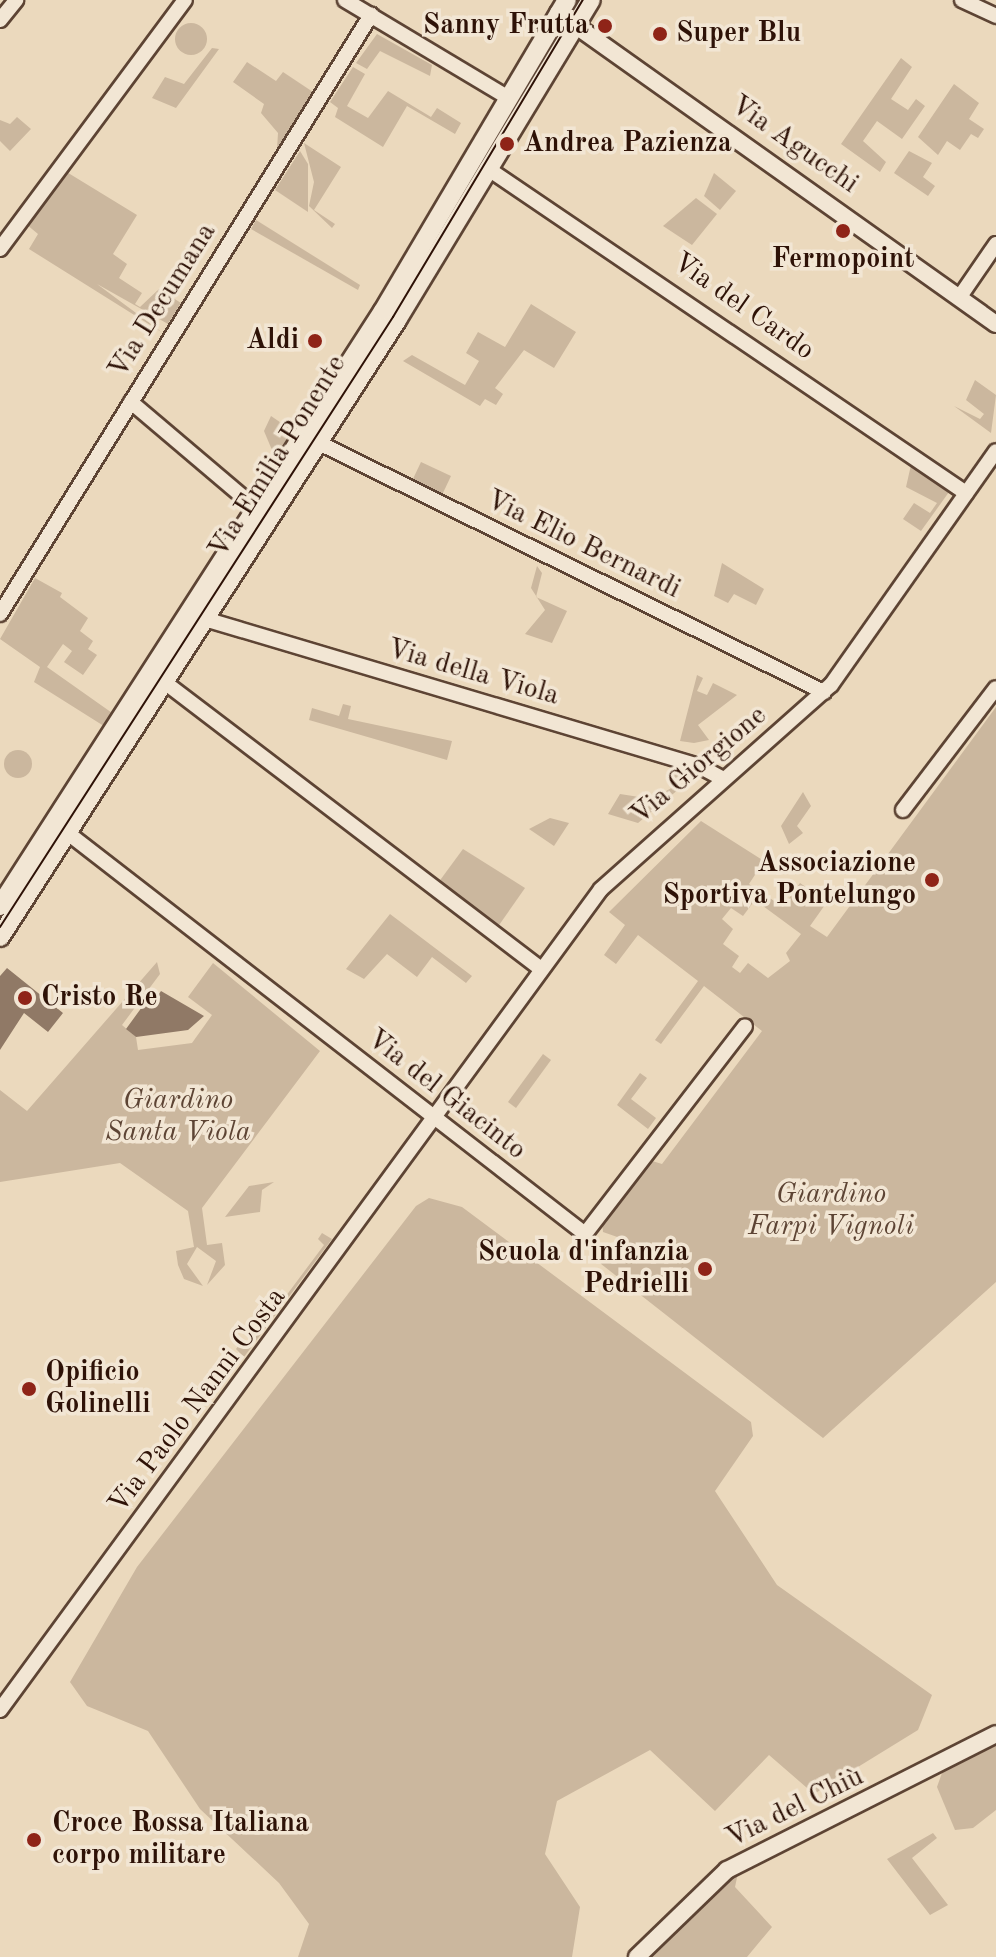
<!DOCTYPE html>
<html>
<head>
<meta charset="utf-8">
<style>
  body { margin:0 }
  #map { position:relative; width:996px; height:1957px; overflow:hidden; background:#ebd9bd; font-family:"Old Standard TT",serif }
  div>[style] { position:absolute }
  .green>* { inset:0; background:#cbb79e }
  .round { border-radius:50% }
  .building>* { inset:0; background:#907966 }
  .roads { filter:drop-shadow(2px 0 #5d4434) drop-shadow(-2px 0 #5d4434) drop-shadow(0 2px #5d4434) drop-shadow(0 -2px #5d4434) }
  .minor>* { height:14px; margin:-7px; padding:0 7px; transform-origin:7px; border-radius:7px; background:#f2e6d4 }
  .tertiary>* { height:16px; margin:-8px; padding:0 8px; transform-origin:8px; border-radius:8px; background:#f2e6d4 }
  .secondary>* { height:18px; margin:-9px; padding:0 9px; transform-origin:9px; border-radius:9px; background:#f2e6d4 }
  .tram>* { height:2px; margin:-1px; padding:0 1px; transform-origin:1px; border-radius:1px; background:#2e1207 }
  .dots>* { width:22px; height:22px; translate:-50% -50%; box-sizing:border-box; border:4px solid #f2e6d4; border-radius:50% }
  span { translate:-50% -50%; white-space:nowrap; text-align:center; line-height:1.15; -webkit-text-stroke:7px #f2e6d4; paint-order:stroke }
  .poi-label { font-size:28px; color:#2e1207; font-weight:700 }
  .right { translate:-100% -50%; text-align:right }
  .left { translate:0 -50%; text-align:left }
  .street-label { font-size:28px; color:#2e1207 }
  .park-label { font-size:28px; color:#5d4434; font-style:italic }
</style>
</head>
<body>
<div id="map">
  <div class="green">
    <i class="round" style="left:175px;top:23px;width:32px;height:32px"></i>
    <i style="clip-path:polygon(377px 34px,432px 65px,430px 76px,380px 51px,367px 69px,356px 63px)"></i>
    <i style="clip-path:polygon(212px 48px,219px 49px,176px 108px,152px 98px,165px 77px,184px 84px)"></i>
    <i style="clip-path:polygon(901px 58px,912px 67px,891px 99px,908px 110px,916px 99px,925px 106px,902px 139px,877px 121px,863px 141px,886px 162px,880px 172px,841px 144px)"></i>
    <i style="clip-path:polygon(247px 62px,276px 81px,283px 72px,313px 92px,277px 149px,278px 133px,261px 113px,264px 104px,233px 82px)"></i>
    <i style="clip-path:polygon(353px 67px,365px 74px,347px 106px,368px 118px,388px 91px,431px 117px,437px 108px,461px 123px,455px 134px,407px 106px,383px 147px,335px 117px,338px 108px,330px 102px)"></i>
    <i style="clip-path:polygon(954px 84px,979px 103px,969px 119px,984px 129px,978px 138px,971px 134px,960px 150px,947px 141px,938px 155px,918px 137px)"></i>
    <i style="clip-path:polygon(17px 117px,31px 129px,10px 151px,0 141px,0 120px,10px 124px)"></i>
    <i style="clip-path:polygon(304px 143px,341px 167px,314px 210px,335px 224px,332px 228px,309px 206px,314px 182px)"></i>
    <i style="clip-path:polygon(300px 151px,308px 164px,308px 212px,275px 190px)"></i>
    <i style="clip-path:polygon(909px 151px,932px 163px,923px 177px,935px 186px,928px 196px,894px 173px)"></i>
    <i style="clip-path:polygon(65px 171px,137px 215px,113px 254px,127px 264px,119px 278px,142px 293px,135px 304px,140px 307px,159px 289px,181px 303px,168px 324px,97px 284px,163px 333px,29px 249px,38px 234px,26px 224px)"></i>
    <i style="clip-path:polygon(714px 173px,736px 191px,720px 210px,704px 196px)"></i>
    <i style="clip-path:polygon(696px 198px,717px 214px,692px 245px,663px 226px)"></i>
    <i style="clip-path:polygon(256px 220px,360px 285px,358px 290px,251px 229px)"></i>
    <i style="clip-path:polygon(531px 304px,576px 332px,554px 368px,524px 350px,495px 388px,503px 394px,496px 405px,485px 399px,480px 406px,403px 361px,412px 355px,465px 385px,479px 361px,466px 353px,478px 332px,505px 347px)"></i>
    <i style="clip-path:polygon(975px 380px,996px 395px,991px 433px,954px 406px,980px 419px,984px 414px,966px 400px)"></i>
    <i style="clip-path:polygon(271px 416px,296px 433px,277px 462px,264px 431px)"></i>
    <i style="clip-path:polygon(421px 462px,451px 476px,442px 495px,412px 481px)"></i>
    <i style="clip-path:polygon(911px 465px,949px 492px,921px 531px,903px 519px,914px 503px,930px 513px,937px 503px,906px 487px)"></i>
    <i style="clip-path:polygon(722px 563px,764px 589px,756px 605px,734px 594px,728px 603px,714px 596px)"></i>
    <i style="clip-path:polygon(537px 566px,542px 573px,536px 597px,567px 611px,552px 643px,525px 634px,545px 610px,531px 588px)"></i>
    <i style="clip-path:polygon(35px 578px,62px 593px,60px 597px,88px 618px,80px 631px,93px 641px,88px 649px,97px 655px,83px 675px,64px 662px,72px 651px,63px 644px,47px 667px,115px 715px,107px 728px,34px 682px,40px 667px,0 639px)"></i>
    <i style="clip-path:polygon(697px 675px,703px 678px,697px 691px,707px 695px,713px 683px,737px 695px,698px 725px,709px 740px,694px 743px,680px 741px)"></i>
    <i style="clip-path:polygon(343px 704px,351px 706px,348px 719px,452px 741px,447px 760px,309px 720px,312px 708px,339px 716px)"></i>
    <i style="clip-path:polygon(evenodd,996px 707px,996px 1282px,823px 1438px,596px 1260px,600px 1250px,618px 1255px,623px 1239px,603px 1232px,602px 1222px,649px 1160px,662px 1164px,762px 1031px,704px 986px,661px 1044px,655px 1040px,698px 981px,638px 935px,616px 964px,604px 955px,625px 925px,609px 912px,701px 821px,764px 861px,749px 884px,783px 907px,800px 883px,827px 902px,810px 926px,827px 937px,996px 707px,755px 900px,801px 934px,786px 953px,790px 961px,768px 978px,748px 963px,740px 973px,732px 967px,739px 956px,723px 944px,733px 929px,722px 919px,731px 908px,743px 916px,755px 900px)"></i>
    <i class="round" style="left:4px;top:750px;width:28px;height:28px"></i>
    <i style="clip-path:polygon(672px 768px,691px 779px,638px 823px,608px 814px,620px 794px,652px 799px,675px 786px)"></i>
    <i style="clip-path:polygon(803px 792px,811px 806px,797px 826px,803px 833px,789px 844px,781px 826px)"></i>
    <i style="clip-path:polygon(550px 818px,569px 823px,554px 846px,529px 829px)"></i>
    <i style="clip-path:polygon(463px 849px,525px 888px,497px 928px,438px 883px)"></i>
    <i style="clip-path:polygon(390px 914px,472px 976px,466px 983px,432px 957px,417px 977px,387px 954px,364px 979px,346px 969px)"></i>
    <i style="clip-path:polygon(157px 962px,160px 974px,122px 1025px,136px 1037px,138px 1050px,192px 1043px,212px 1015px,188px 997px,213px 963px,320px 1051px,202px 1208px,207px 1245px,222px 1243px,225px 1265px,207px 1285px,216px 1261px,197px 1247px,187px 1264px,203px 1286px,184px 1279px,178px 1265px,176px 1251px,194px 1247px,188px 1211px,120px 1163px,0 1182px,0 1090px,27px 1111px)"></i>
    <i style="clip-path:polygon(543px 1054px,551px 1060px,516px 1108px,508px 1102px)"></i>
    <i style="clip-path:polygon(640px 1073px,647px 1078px,631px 1099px,656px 1118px,648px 1129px,617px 1105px)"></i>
    <i style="clip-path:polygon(274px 1182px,262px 1190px,260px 1212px,225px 1217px,249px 1186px)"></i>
    <i style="clip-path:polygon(429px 1198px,462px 1207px,751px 1422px,753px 1436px,715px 1491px,777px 1585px,932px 1695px,918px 1730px,814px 1794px,769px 1755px,715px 1811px,650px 1750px,557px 1801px,545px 1854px,580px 1907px,572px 1957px,298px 1957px,309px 1924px,279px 1883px,200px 1809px,148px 1731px,87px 1706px,70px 1682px,137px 1567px,416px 1206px)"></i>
    <i style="clip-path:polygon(322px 1233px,332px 1239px,244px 1357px,236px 1349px,243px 1340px,250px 1344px,324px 1245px,318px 1239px)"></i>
    <i style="clip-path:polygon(996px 1742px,996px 1810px,973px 1828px,955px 1830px,937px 1787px,943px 1770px)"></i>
    <i style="clip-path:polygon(933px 1833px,937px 1838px,912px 1858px,948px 1905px,930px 1915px,887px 1859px)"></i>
    <i style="clip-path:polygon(738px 1873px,735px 1887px,772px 1927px,747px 1957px,647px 1957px)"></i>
  </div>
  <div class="building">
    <i style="clip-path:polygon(7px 968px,63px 1013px,48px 1032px,24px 1013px,0 1050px,0 976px)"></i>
    <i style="clip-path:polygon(161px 991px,204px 1016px,188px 1030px,136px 1037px,126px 1029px,150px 996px,155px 1000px)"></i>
  </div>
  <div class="roads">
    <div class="minor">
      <i style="left:345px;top:0;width:191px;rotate:30.9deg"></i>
      <i style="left:962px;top:0;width:38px;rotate:25deg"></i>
      <i style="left:0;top:20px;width:26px;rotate:-51deg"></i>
      <i style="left:487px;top:168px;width:579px;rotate:34.16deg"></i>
      <i style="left:0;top:249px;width:310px;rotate:-53.4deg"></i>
      <i style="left:961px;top:295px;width:62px;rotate:-55.5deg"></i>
      <i style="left:131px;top:402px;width:165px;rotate:40.3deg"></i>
      <i style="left:319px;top:443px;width:563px;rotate:26.25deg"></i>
      <i style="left:0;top:614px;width:705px;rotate:-58.23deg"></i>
      <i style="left:208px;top:620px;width:512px;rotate:16.56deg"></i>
      <i style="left:699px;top:766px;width:26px;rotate:28deg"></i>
      <i style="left:167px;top:684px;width:470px;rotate:37.3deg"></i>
      <i style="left:903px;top:810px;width:153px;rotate:-52.7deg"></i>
      <i style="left:69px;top:834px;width:653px;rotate:37.78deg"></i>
      <i style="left:585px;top:1234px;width:262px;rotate:-52.4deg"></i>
      <i style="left:0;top:1710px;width:1017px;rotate:-53.79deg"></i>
      <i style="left:601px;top:889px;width:307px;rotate:-41.6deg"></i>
      <i style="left:831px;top:685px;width:286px;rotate:-54.8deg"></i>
    </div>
    <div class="tertiary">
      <i style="left:558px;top:13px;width:537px;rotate:35.38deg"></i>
      <i style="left:637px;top:1957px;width:125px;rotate:-44deg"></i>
      <i style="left:727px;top:1870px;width:301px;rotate:-26.8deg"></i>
    </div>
    <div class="secondary">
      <i style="left:0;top:906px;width:708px;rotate:-57.23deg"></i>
      <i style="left:383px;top:311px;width:361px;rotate:-59.4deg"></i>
      <i style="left:0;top:937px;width:734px;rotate:-57.24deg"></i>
      <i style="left:397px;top:320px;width:374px;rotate:-58.8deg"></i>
    </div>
  </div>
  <div class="tram">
    <i style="left:0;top:927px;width:726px;rotate:-57.21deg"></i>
    <i style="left:393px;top:317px;width:370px;rotate:-59.1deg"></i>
  </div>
  <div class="dots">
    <i style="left:605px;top:26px;background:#8f2418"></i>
    <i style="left:660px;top:34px;background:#8f2418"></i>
    <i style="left:507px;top:144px;background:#8f2418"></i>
    <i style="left:843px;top:231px;background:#8f2418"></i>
    <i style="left:315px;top:341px;background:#8f2418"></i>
    <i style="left:932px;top:880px;background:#8f2418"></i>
    <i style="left:25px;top:998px;background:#8f2418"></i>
    <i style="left:705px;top:1269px;background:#8f2418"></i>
    <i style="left:29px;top:1389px;background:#8f2418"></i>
    <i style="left:34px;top:1840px;background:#8f2418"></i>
  </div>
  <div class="poi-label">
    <span class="right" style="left:589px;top:26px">Sanny Frutta</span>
    <span class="left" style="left:676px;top:34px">Super Blu</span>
    <span class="left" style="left:523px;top:144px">Andrea Pazienza</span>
    <span style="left:843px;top:260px">Fermopoint</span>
    <span class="right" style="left:299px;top:341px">Aldi</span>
    <span class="right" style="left:916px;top:880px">Associazione<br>Sportiva Pontelungo</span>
    <span class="left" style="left:41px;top:998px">Cristo Re</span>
    <span class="right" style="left:689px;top:1269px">Scuola d'infanzia<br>Pedrielli</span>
    <span class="left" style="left:45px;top:1389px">Opificio<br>Golinelli</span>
    <span class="left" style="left:52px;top:1840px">Croce Rossa Italiana<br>corpo militare</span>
  </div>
  <div class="street-label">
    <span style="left:794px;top:145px;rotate:35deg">Via Agucchi</span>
    <span style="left:163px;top:301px;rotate:-58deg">Via Decumana</span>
    <span style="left:743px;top:307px;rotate:35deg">Via del Cardo</span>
    <span style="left:278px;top:457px;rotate:-58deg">Via Emilia Ponente</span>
    <span style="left:583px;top:545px;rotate:26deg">Via Elio Bernardi</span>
    <span style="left:473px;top:673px;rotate:16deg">Via della Viola</span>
    <span style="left:699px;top:766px;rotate:-40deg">Via Giorgione</span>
    <span style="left:446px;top:1095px;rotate:38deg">Via del Giacinto</span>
    <span style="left:198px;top:1401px;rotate:-53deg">Via Paolo Nanni Costa</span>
    <span style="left:795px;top:1808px;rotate:-26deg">Via del Chiù</span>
  </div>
  <div class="park-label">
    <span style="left:178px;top:1117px">Giardino<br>Santa Viola</span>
    <span style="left:831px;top:1211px">Giardino<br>Farpi Vignoli</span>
  </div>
</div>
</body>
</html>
